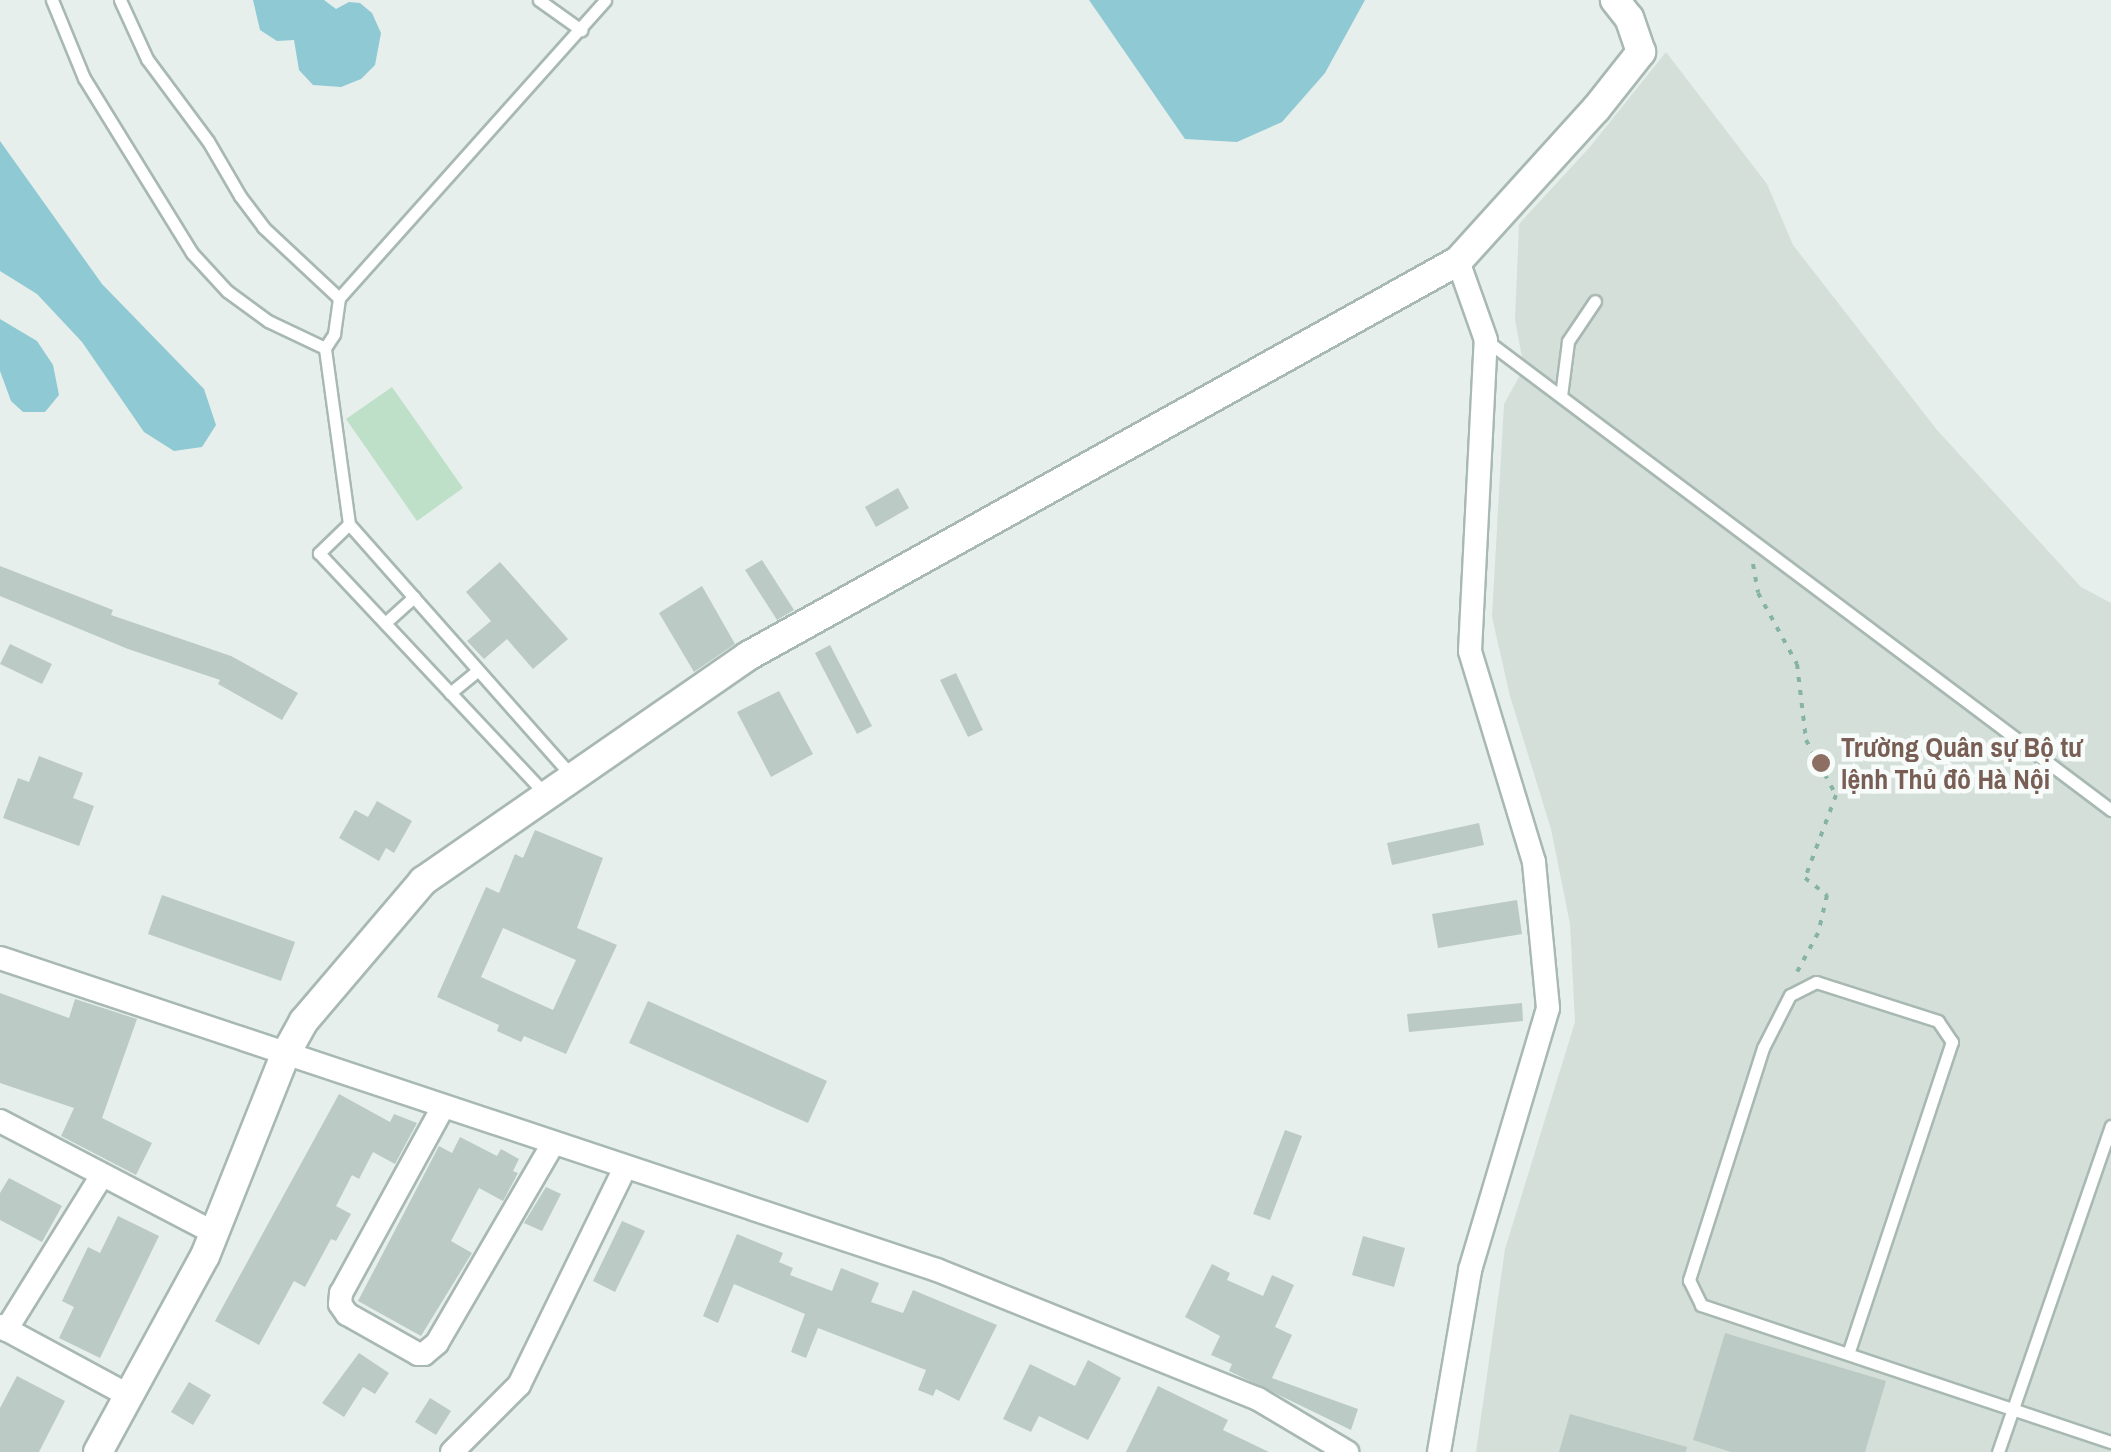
<!DOCTYPE html>
<html>
<head>
<meta charset="utf-8">
<style>
  body { margin:0 }
  #map { position:relative; width:2111px; height:1452px; overflow:hidden; background:#e6efeb; font-family:"Archivo Narrow",sans-serif }
  div>[style] { position:absolute }
  .built>* { inset:0; background:#d4dfda }
  .green>* { inset:0; background:#bfe0c8 }
  .water>* { inset:0; background:#8ec9d4 }
  .building>* { inset:0; background:#bbcac4 }
  .path>* { height:4px; margin-top:-2px; transform-origin:0; background:repeating-linear-gradient(90deg,#86b3a5 0 5px,transparent 0 13px) }
  .roads { filter:drop-shadow(2px 0 #a8b8b2) drop-shadow(-2px 0 #a8b8b2) drop-shadow(0 2px #a8b8b2) drop-shadow(0 -2px #a8b8b2) }
  .service>* { height:11px; margin:-5.5px; padding:0 5.5px; transform-origin:5.5px; border-radius:5.5px; background:#fff }
  .minor>* { height:22px; margin:-11px; padding:0 11px; transform-origin:11px; border-radius:11px; background:#fff }
  .tertiary>* { height:28px; margin:-14px; padding:0 14px; transform-origin:14px; border-radius:14px; background:#fff }
  .dots>* { width:28px; height:28px; translate:-50% -50%; box-sizing:border-box; border:5px solid #f7fbf9; border-radius:50% }
  span { translate:-50% -50%; white-space:nowrap; text-align:center; line-height:1.15; -webkit-text-stroke:9px #f7fbf9; paint-order:stroke }
  .education-label { font-size:28px; color:#785e54; font-weight:700 }
  .left { translate:0 -50%; text-align:left }
</style>
</head>
<body>
<div id="map">
  <div class="built">
    <i style="clip-path:polygon(1666px 52px,1767px 184px,1793px 245px,1937px 430px,2081px 587px,2111px 603px,2111px 1452px,1476px 1452px,1505px 1249px,1575px 1022px,1570px 924px,1551px 829px,1510px 696px,1492px 617px,1504px 404px,1524px 368px,1515px 320px,1519px 224px,1589px 148px)"></i>
  </div>
  <div class="green">
    <i style="clip-path:polygon(392px 387px,463px 488px,417px 521px,346px 419px)"></i>
  </div>
  <div class="water">
    <i style="clip-path:polygon(253px 0,324px 0,336px 9px,349px 2px,360px 3px,372px 13px,381px 33px,375px 65px,361px 79px,341px 87px,313px 85px,299px 70px,294px 40px,277px 41px,260px 30px)"></i>
    <i style="clip-path:polygon(1089px 0,1365px 0,1325px 73px,1282px 122px,1237px 142px,1185px 139px)"></i>
    <i style="clip-path:polygon(0 141px,102px 284px,204px 389px,216px 425px,202px 447px,174px 451px,144px 432px,82px 342px,37px 294px,0 271px)"></i>
    <i style="clip-path:polygon(0 319px,37px 341px,53px 365px,59px 395px,45px 412px,23px 412px,11px 401px,0 371px)"></i>
  </div>
  <div class="building">
    <i style="clip-path:polygon(898px 488px,909px 508px,876px 527px,865px 507px)"></i>
    <i style="clip-path:polygon(762px 560px,794px 610px,777px 620px,745px 570px)"></i>
    <i style="clip-path:polygon(500px 562px,568px 639px,533px 669px,507px 639px,484px 659px,467px 641px,491px 621px,466px 592px)"></i>
    <i style="clip-path:polygon(0 566px,113px 610px,111px 615px,231px 656px,298px 693px,282px 720px,218px 684px,220px 680px,128px 649px,0 596px)"></i>
    <i style="clip-path:polygon(702px 586px,735px 644px,694px 672px,659px 613px)"></i>
    <i style="clip-path:polygon(10px 644px,52px 664px,42px 684px,0 664px)"></i>
    <i style="clip-path:polygon(830px 645px,872px 726px,857px 734px,815px 653px)"></i>
    <i style="clip-path:polygon(956px 673px,983px 730px,968px 737px,940px 680px)"></i>
    <i style="clip-path:polygon(779px 691px,813px 754px,771px 777px,737px 712px)"></i>
    <i style="clip-path:polygon(39px 756px,83px 773px,73px 798px,94px 806px,79px 846px,3px 818px,18px 778px,29px 782px)"></i>
    <i style="clip-path:polygon(377px 801px,412px 821px,394px 853px,386px 848px,379px 861px,339px 838px,355px 810px,368px 817px)"></i>
    <i style="clip-path:polygon(1479px 823px,1484px 845px,1392px 865px,1387px 843px)"></i>
    <i style="clip-path:polygon(evenodd,535px 830px,603px 858px,577px 928px,617px 945px,566px 1054px,524px 1036px,521px 1042px,497px 1031px,499px 1025px,437px 997px,486px 887px,499px 893px,515px 854px,523px 858px,535px 830px,503px 928px,576px 960px,553px 1010px,481px 977px,503px 928px)"></i>
    <i style="clip-path:polygon(162px 895px,295px 942px,281px 981px,148px 934px)"></i>
    <i style="clip-path:polygon(1517px 900px,1522px 934px,1438px 948px,1432px 914px)"></i>
    <i style="clip-path:polygon(0 993px,69px 1018px,75px 999px,137px 1019px,102px 1118px,152px 1143px,136px 1175px,61px 1136px,74px 1108px,0 1083px)"></i>
    <i style="clip-path:polygon(648px 1001px,827px 1081px,808px 1123px,629px 1043px)"></i>
    <i style="clip-path:polygon(1522px 1003px,1523px 1021px,1409px 1032px,1407px 1014px)"></i>
    <i style="clip-path:polygon(339px 1094px,390px 1122px,394px 1114px,417px 1123px,395px 1164px,373px 1152px,359px 1179px,352px 1175px,336px 1206px,351px 1214px,336px 1241px,331px 1239px,305px 1287px,294px 1281px,259px 1345px,215px 1321px)"></i>
    <i style="clip-path:polygon(1285px 1130px,1302px 1136px,1270px 1220px,1253px 1214px)"></i>
    <i style="clip-path:polygon(460px 1137px,497px 1156px,501px 1149px,519px 1159px,513px 1171px,518px 1173px,503px 1201px,479px 1188px,451px 1241px,472px 1253px,421px 1336px,358px 1301px,439px 1146px,452px 1153px)"></i>
    <i style="clip-path:polygon(9px 1178px,62px 1206px,42px 1242px,0 1220px,0 1193px)"></i>
    <i style="clip-path:polygon(546px 1187px,561px 1194px,542px 1231px,524px 1223px)"></i>
    <i style="clip-path:polygon(118px 1216px,159px 1236px,100px 1358px,59px 1338px,74px 1307px,62px 1301px,88px 1247px,100px 1253px)"></i>
    <i style="clip-path:polygon(622px 1221px,645px 1231px,615px 1292px,593px 1281px)"></i>
    <i style="clip-path:polygon(737px 1234px,783px 1253px,779px 1262px,793px 1268px,790px 1275px,832px 1291px,841px 1268px,879px 1283px,871px 1302px,903px 1313px,913px 1290px,997px 1325px,959px 1401px,936px 1389px,933px 1396px,918px 1390px,926px 1370px,818px 1328px,806px 1358px,791px 1352px,805px 1314px,734px 1284px,718px 1323px,703px 1316px)"></i>
    <i style="clip-path:polygon(1363px 1236px,1405px 1248px,1394px 1287px,1352px 1275px)"></i>
    <i style="clip-path:polygon(1212px 1264px,1230px 1273px,1227px 1280px,1263px 1296px,1272px 1275px,1294px 1285px,1275px 1327px,1292px 1335px,1272px 1378px,1358px 1409px,1351px 1430px,1229px 1371px,1232px 1364px,1211px 1355px,1220px 1336px,1185px 1317px)"></i>
    <i style="clip-path:polygon(1725px 1333px,1886px 1381px,1865px 1452px,1731px 1452px,1693px 1440px)"></i>
    <i style="clip-path:polygon(359px 1353px,389px 1373px,375px 1394px,363px 1387px,344px 1417px,322px 1403px)"></i>
    <i style="clip-path:polygon(1088px 1360px,1121px 1378px,1088px 1440px,1039px 1416px,1031px 1432px,1003px 1419px,1030px 1364px,1075px 1386px)"></i>
    <i style="clip-path:polygon(17px 1376px,65px 1401px,39px 1452px,0 1452px,0 1408px)"></i>
    <i style="clip-path:polygon(189px 1382px,211px 1395px,193px 1425px,171px 1412px)"></i>
    <i style="clip-path:polygon(1158px 1386px,1228px 1420px,1223px 1430px,1269px 1452px,1126px 1452px)"></i>
    <i style="clip-path:polygon(430px 1398px,451px 1411px,436px 1435px,415px 1422px)"></i>
    <i style="clip-path:polygon(1570px 1414px,1687px 1447px,1686px 1452px,1559px 1452px)"></i>
  </div>
  <div class="path">
    <i style="left:1753px;top:564px;width:29px;rotate:80deg"></i>
    <i style="left:1758px;top:593px;width:81px;rotate:61.2deg"></i>
    <i style="left:1797px;top:664px;width:77px;rotate:83.2deg"></i>
    <i style="left:1806px;top:740px;width:63px;rotate:61.4deg"></i>
    <i style="left:1836px;top:795px;width:89px;rotate:110.5deg"></i>
    <i style="left:1805px;top:878px;width:28px;rotate:38deg"></i>
    <i style="left:1827px;top:895px;width:39px;rotate:103deg"></i>
    <i style="left:1818px;top:933px;width:44px;rotate:118.3deg"></i>
  </div>
  <div class="roads">
    <div class="service">
      <i style="left:52px;top:0;width:84px;rotate:67.7deg"></i>
      <i style="left:84px;top:78px;width:206px;rotate:58.3deg"></i>
      <i style="left:192px;top:253px;width:52px;rotate:47.4deg"></i>
      <i style="left:227px;top:291px;width:51px;rotate:36.2deg"></i>
      <i style="left:268px;top:321px;width:63px;rotate:25.3deg"></i>
      <i style="left:120px;top:0;width:65px;rotate:65.4deg"></i>
      <i style="left:147px;top:59px;width:102px;rotate:53.4deg"></i>
      <i style="left:208px;top:141px;width:64px;rotate:59.8deg"></i>
      <i style="left:240px;top:196px;width:39px;rotate:53deg"></i>
      <i style="left:263px;top:227px;width:104px;rotate:43.1deg"></i>
      <i style="left:539px;top:0;width:52px;rotate:35.5deg"></i>
      <i style="left:1487px;top:341px;width:781px;rotate:36.93deg"></i>
      <i style="left:1561px;top:396px;width:55px;rotate:-82.7deg"></i>
      <i style="left:1568px;top:341px;width:48px;rotate:-56deg"></i>
      <i style="left:349px;top:524px;width:42px;rotate:136deg"></i>
      <i style="left:319px;top:553px;width:332px;rotate:46.8deg"></i>
      <i style="left:385px;top:623px;width:39px;rotate:-42deg"></i>
      <i style="left:450px;top:693px;width:36px;rotate:-39deg"></i>
      <i style="left:571px;top:775px;width:335px;rotate:-131.5deg"></i>
      <i style="left:349px;top:524px;width:178px;rotate:-97.8deg"></i>
      <i style="left:325px;top:348px;width:17px;rotate:-57deg"></i>
      <i style="left:334px;top:334px;width:36px;rotate:-82deg"></i>
      <i style="left:339px;top:298px;width:399px;rotate:-48.2deg"></i>
      <i style="left:1849px;top:1351px;width:326px;rotate:-71.6deg"></i>
      <i style="left:1952px;top:1042px;width:25px;rotate:-124deg"></i>
      <i style="left:1938px;top:1021px;width:128px;rotate:-162.3deg"></i>
      <i style="left:1816px;top:982px;width:29px;rotate:153deg"></i>
      <i style="left:1790px;top:995px;width:59px;rotate:117deg"></i>
      <i style="left:1763px;top:1048px;width:244px;rotate:107.7deg"></i>
      <i style="left:1689px;top:1280px;width:28px;rotate:64deg"></i>
      <i style="left:1701px;top:1305px;width:432px;rotate:18.5deg"></i>
      <i style="left:1998px;top:1452px;width:345px;rotate:-70.9deg"></i>
    </div>
    <div class="minor">
      <i style="left:0;top:958px;width:988px;rotate:18.42deg"></i>
      <i style="left:937px;top:1270px;width:346px;rotate:21.9deg"></i>
      <i style="left:1258px;top:1399px;width:104px;rotate:30.8deg"></i>
      <i style="left:443px;top:1107px;width:212px;rotate:118.7deg"></i>
      <i style="left:341px;top:1293px;width:11px;rotate:95deg"></i>
      <i style="left:340px;top:1304px;width:12px;rotate:55deg"></i>
      <i style="left:347px;top:1314px;width:81px;rotate:29.4deg"></i>
      <i style="left:418px;top:1354px;width:6px"></i>
      <i style="left:424px;top:1354px;width:17px;rotate:-40deg"></i>
      <i style="left:437px;top:1343px;width:230px;rotate:-59.8deg"></i>
      <i style="left:0;top:1121px;width:242px;rotate:27.6deg"></i>
      <i style="left:0;top:1326px;width:143px;rotate:28.4deg"></i>
      <i style="left:6px;top:1330px;width:180px;rotate:-58.2deg"></i>
      <i style="left:452px;top:1452px;width:95px;rotate:-45deg"></i>
      <i style="left:519px;top:1385px;width:242px;rotate:-64deg"></i>
      <i style="left:1439px;top:1452px;width:185px;rotate:-80.3deg"></i>
      <i style="left:1470px;top:1270px;width:273px;rotate:-73.4deg"></i>
      <i style="left:1548px;top:1008px;width:147px;rotate:-95.5deg"></i>
      <i style="left:1534px;top:862px;width:220px;rotate:-106.9deg"></i>
      <i style="left:1470px;top:651px;width:311px;rotate:-87.1deg"></i>
      <i style="left:1486px;top:340px;width:84px;rotate:-109.5deg"></i>
    </div>
    <div class="tertiary">
      <i style="left:98px;top:1452px;width:223px;rotate:-61.4deg"></i>
      <i style="left:205px;top:1256px;width:216px;rotate:-68.3deg"></i>
      <i style="left:285px;top:1055px;width:39px;rotate:-61deg"></i>
      <i style="left:304px;top:1021px;width:184px;rotate:-49.6deg"></i>
      <i style="left:423px;top:881px;width:395px;rotate:-34.7deg"></i>
      <i style="left:748px;top:656px;width:812px;rotate:-29.09deg"></i>
      <i style="left:1458px;top:261px;width:205px;rotate:-47.8deg"></i>
      <i style="left:1596px;top:109px;width:73px;rotate:-51.7deg"></i>
      <i style="left:1641px;top:52px;width:36px;rotate:-109deg"></i>
      <i style="left:1629px;top:18px;width:23px;rotate:-128deg"></i>
    </div>
  </div>
  <div class="dots">
    <i style="left:1821px;top:763px;background:#8d6e63"></i>
  </div>
  <div class="education-label">
    <span class="left" style="left:1841px;top:763px">Trường Quân sự Bộ tư<br>lệnh Thủ đô Hà Nội</span>
  </div>
</div>
</body>
</html>
